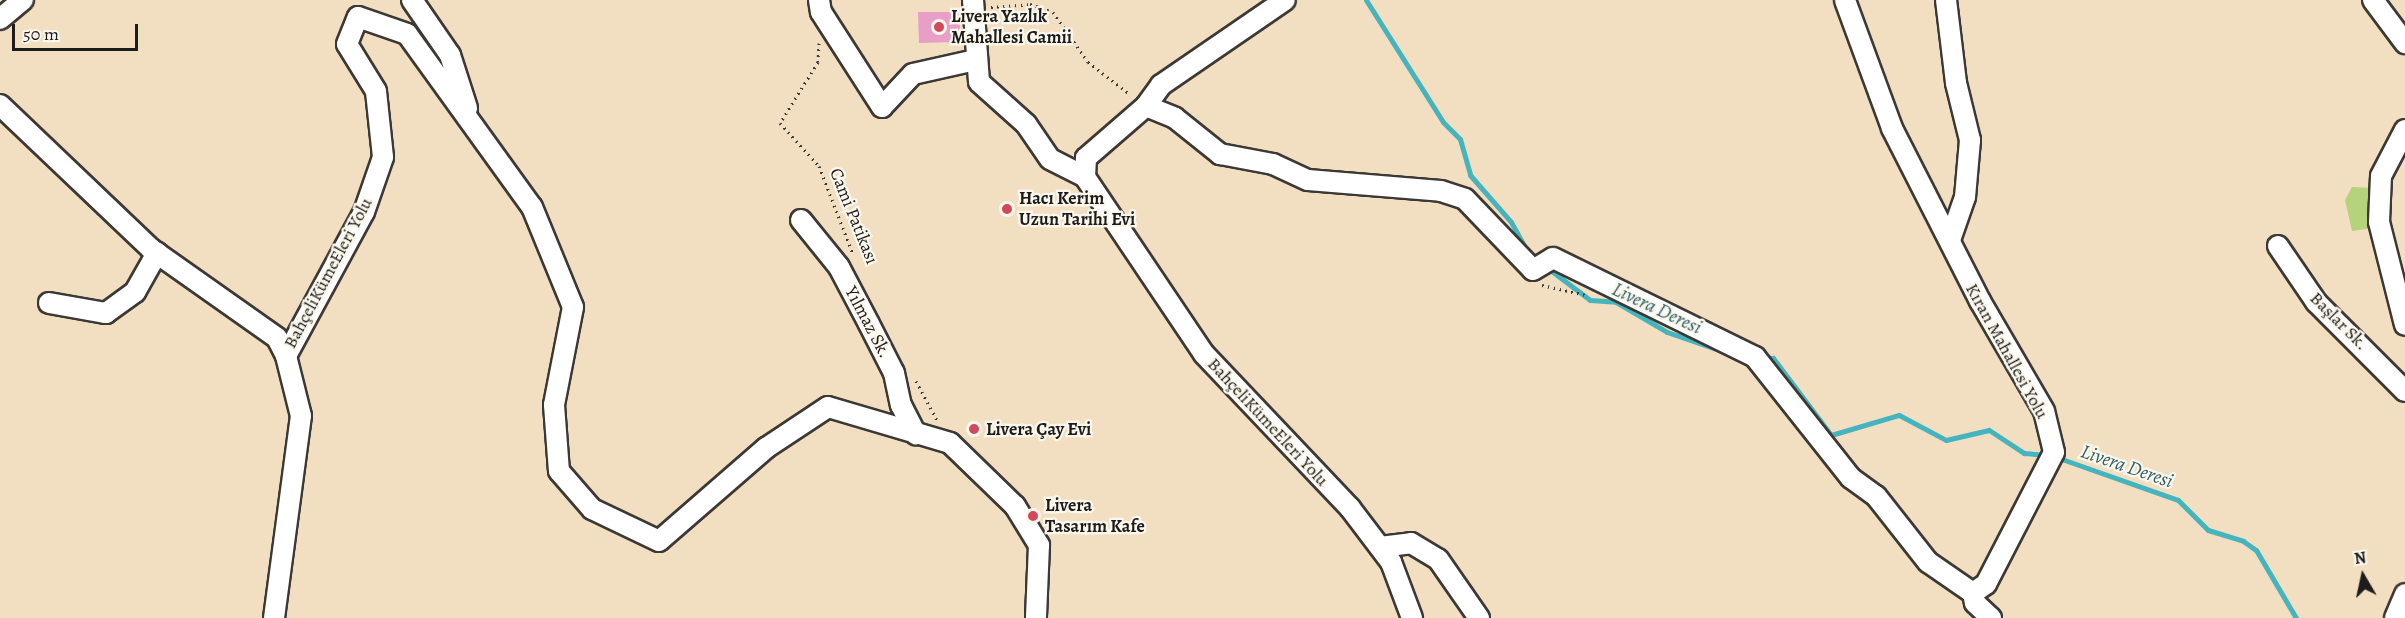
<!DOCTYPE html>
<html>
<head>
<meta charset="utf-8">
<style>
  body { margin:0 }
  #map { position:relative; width:2405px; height:618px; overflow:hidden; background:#f2dec0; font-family:Alegreya,serif }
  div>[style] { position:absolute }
  .green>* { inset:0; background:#b4d37a }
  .stream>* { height:5px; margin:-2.5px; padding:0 2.5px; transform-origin:2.5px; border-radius:2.5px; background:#45b4be }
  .building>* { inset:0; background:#e89fc7 }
  .path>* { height:3px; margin-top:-1.5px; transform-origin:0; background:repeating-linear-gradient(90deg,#3c3935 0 1.5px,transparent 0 6px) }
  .roads { filter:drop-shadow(2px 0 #3c3935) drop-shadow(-2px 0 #3c3935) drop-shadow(0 2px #3c3935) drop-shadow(0 -2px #3c3935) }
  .street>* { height:20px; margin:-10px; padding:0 10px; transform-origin:10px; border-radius:10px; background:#fff }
  .dots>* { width:16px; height:16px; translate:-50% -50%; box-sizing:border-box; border:3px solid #fbf7ec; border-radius:50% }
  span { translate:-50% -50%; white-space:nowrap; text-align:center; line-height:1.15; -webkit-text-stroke:4.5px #fbf7ec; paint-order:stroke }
  .poi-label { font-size:18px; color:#1c1c1c; font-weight:700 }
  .left { translate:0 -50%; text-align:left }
  .street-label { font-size:18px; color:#1c1c1c }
  .water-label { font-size:20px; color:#2e6065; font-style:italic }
  .north { position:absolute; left:2333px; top:546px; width:60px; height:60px; -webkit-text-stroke:4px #fbf7ec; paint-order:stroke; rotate:351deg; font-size:16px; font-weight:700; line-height:24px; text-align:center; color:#1c1c1c }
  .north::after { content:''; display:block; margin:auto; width:21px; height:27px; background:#1c1c1c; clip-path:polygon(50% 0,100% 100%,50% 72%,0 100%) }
  .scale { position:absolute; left:12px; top:24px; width:126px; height:27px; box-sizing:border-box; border:3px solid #1c1c1c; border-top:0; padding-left:8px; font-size:18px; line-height:21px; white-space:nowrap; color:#1c1c1c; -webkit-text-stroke:4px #fbf7ec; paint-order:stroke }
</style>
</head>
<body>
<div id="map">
  <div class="green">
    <i style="clip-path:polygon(2352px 187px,2373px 188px,2369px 213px,2373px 228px,2352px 231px,2345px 200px)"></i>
  </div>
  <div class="stream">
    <i style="left:1366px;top:0;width:144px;rotate:57.7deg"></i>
    <i style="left:1443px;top:122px;width:24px;rotate:45deg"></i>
    <i style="left:1460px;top:139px;width:37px;rotate:74deg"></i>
    <i style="left:1470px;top:175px;width:62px;rotate:48.9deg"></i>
    <i style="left:1511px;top:222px;width:37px;rotate:61deg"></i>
    <i style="left:1529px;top:254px;width:76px;rotate:37deg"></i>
    <i style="left:1590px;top:300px;width:26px;rotate:4deg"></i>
    <i style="left:1616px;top:302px;width:59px;rotate:30.5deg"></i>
    <i style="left:1667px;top:332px;width:61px;rotate:19deg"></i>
    <i style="left:1761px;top:357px;width:12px;rotate:5deg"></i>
    <i style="left:1773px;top:358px;width:96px;rotate:53deg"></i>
    <i style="left:1831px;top:435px;width:71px;rotate:-16.4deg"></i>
    <i style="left:1899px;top:415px;width:53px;rotate:28deg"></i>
    <i style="left:1946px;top:440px;width:44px;rotate:-13.1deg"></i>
    <i style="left:1989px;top:430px;width:42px;rotate:33.3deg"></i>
    <i style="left:2024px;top:453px;width:23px;rotate:5deg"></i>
    <i style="left:2056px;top:457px;width:129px;rotate:19.4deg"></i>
    <i style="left:2178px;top:500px;width:42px;rotate:45deg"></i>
    <i style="left:2208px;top:530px;width:37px;rotate:17deg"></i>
    <i style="left:2243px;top:541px;width:16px;rotate:35deg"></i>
    <i style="left:2256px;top:550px;width:79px;rotate:59.5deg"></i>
  </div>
  <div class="building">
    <i style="clip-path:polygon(918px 12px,960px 12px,960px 42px,919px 43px)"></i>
  </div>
  <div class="path">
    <i style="left:991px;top:7px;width:39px;rotate:-4deg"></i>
    <i style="left:1030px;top:4px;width:24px;rotate:19deg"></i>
    <i style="left:1053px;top:12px;width:61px;rotate:55deg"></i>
    <i style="left:1088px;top:62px;width:54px;rotate:37.5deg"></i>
    <i style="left:819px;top:43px;width:19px;rotate:93deg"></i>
    <i style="left:818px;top:62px;width:72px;rotate:121.9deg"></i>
    <i style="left:780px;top:123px;width:58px;rotate:47.8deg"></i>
    <i style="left:819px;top:166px;width:94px;rotate:68.9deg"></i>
    <i style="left:1542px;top:285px;width:45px;rotate:12.8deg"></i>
    <i style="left:916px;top:381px;width:44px;rotate:61.7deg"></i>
  </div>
  <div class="roads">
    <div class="street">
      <i style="left:412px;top:0;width:67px;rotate:55.4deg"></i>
      <i style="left:450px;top:55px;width:56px;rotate:72.2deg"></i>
      <i style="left:819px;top:0;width:12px;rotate:81deg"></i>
      <i style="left:821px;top:12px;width:113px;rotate:57.3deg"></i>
      <i style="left:882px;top:107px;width:45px;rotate:-46.8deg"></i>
      <i style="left:913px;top:74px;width:64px;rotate:-12.7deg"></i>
      <i style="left:973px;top:0;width:82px;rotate:85.8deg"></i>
      <i style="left:979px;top:82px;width:63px;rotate:41.8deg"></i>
      <i style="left:1026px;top:124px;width:42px;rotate:55.6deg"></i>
      <i style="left:1050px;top:159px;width:39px;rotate:27deg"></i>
      <i style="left:1085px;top:177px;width:213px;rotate:56.1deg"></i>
      <i style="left:1204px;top:354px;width:212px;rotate:46.5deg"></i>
      <i style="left:1350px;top:508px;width:68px;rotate:52.8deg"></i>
      <i style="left:1391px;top:562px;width:60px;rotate:69.4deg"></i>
      <i style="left:1946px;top:0;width:84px;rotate:83.1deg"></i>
      <i style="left:1956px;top:83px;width:59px;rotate:76.2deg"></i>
      <i style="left:1970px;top:140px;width:57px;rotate:95deg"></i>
      <i style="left:1965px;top:197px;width:46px;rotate:109.2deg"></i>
      <i style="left:2373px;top:0;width:54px;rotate:53.3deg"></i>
      <i style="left:0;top:19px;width:30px;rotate:-40deg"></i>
      <i style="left:0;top:105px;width:209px;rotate:43.6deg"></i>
      <i style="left:151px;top:249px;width:154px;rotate:35.2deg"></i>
      <i style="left:277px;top:338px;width:20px;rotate:63deg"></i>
      <i style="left:286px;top:356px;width:164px;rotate:-61.6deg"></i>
      <i style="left:364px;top:212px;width:58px;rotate:-70.9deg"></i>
      <i style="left:383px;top:157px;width:66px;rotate:-96.1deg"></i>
      <i style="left:376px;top:91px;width:55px;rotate:-121.7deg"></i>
      <i style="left:347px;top:44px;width:29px;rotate:-68deg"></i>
      <i style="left:358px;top:17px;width:52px;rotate:19.1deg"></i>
      <i style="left:407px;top:34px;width:213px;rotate:54.2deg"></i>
      <i style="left:532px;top:207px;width:108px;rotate:67.7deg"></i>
      <i style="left:573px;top:307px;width:100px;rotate:101deg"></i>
      <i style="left:554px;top:405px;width:66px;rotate:85.7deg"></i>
      <i style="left:559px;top:471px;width:50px;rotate:49deg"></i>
      <i style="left:592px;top:509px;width:74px;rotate:25.5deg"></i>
      <i style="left:659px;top:541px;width:142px;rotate:-41deg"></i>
      <i style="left:766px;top:448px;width:74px;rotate:-33.5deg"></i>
      <i style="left:828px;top:407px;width:127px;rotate:16.4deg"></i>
      <i style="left:950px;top:443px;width:91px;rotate:44.1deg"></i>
      <i style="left:1015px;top:506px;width:46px;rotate:58.4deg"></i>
      <i style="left:1039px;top:545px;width:73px;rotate:92.4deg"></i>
      <i style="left:1146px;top:106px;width:31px;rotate:22deg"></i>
      <i style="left:1175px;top:118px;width:58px;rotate:38.7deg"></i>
      <i style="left:1220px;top:154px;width:54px;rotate:10.7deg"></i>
      <i style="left:1273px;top:164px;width:38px;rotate:25deg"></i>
      <i style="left:1308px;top:180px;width:133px;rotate:4.7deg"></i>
      <i style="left:1441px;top:191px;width:25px;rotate:18deg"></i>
      <i style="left:1465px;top:199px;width:98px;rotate:46.2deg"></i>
      <i style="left:1533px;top:270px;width:23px;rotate:-31deg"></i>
      <i style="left:1553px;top:258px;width:225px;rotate:26.1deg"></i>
      <i style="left:1755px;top:357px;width:154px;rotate:51.6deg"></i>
      <i style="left:1851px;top:478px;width:31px;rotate:36deg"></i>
      <i style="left:1876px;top:496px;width:84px;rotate:51.8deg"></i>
      <i style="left:1928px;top:562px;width:55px;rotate:34.6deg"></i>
      <i style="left:1973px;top:593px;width:16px;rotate:-35deg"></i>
      <i style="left:1986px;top:584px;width:148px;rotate:-62.7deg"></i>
      <i style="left:2054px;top:452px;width:42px;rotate:-103.7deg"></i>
      <i style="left:2044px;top:411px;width:127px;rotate:-120.2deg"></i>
      <i style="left:1980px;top:301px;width:194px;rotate:-117deg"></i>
      <i style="left:1892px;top:128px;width:136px;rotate:-110.2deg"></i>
      <i style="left:2405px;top:130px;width:52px;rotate:117.6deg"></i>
      <i style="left:2381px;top:176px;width:46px;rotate:92.5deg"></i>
      <i style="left:2379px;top:222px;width:106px;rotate:75.8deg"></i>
      <i style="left:1085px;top:177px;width:19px;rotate:-87deg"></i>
      <i style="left:1086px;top:158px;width:79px;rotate:-40.9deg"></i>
      <i style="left:1146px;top:106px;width:26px;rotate:-54deg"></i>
      <i style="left:1161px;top:85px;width:150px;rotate:-34.4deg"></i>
      <i style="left:801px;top:220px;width:60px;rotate:51deg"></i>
      <i style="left:839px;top:267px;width:64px;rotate:62.2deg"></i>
      <i style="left:869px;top:324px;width:55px;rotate:63deg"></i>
      <i style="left:894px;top:373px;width:33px;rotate:78deg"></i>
      <i style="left:901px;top:405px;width:33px;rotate:63deg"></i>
      <i style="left:2278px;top:246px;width:68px;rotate:55.8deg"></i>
      <i style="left:2316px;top:302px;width:126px;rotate:45deg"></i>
      <i style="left:49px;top:303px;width:58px;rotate:10deg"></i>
      <i style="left:106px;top:313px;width:36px;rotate:-36deg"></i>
      <i style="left:135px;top:292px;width:45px;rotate:-60.6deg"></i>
      <i style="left:1380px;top:547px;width:31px;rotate:-7deg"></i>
      <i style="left:1411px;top:543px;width:31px;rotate:31deg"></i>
      <i style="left:1438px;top:559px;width:72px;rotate:55.2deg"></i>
      <i style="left:1973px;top:593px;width:10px;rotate:79deg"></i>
      <i style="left:1975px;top:603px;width:22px;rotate:43deg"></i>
      <i style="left:274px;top:618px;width:204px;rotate:-82.4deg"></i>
      <i style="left:301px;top:416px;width:62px;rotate:-104deg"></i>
      <i style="left:2395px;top:618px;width:26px;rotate:-67deg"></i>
    </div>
  </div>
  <div class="dots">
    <i style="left:939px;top:27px;background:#d1495b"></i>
    <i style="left:1007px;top:209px;background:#d1495b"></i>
    <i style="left:974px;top:429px;background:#d1495b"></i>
    <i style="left:1033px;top:516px;background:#d1495b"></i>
  </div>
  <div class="poi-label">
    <span class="left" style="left:951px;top:27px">Livera Yazlık<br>Mahallesi Camii</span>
    <span class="left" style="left:1019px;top:209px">Hacı Kerim<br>Uzun Tarihi Evi</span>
    <span class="left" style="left:986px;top:429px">Livera Çay Evi</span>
    <span class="left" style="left:1045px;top:516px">Livera<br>Tasarım Kafe</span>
  </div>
  <div class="street-label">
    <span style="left:854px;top:216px;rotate:68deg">Cami Patikası</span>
    <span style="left:328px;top:273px;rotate:-62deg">BahçeliKümeEleri Yolu</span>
    <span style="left:2339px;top:321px;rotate:45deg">Başlar Sk.</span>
    <span style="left:868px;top:322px;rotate:62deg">Yılmaz Sk.</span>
    <span style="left:2007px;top:351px;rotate:61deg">Kıran Mahallesi Yolu</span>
    <span style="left:1268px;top:422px;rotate:47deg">BahçeliKümeEleri Yolu</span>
  </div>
  <div class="water-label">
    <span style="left:1657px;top:308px;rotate:25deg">Livera Deresi</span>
    <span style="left:2127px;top:466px;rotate:19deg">Livera Deresi</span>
  </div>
  <div class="north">N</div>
  <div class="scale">50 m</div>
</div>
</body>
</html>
